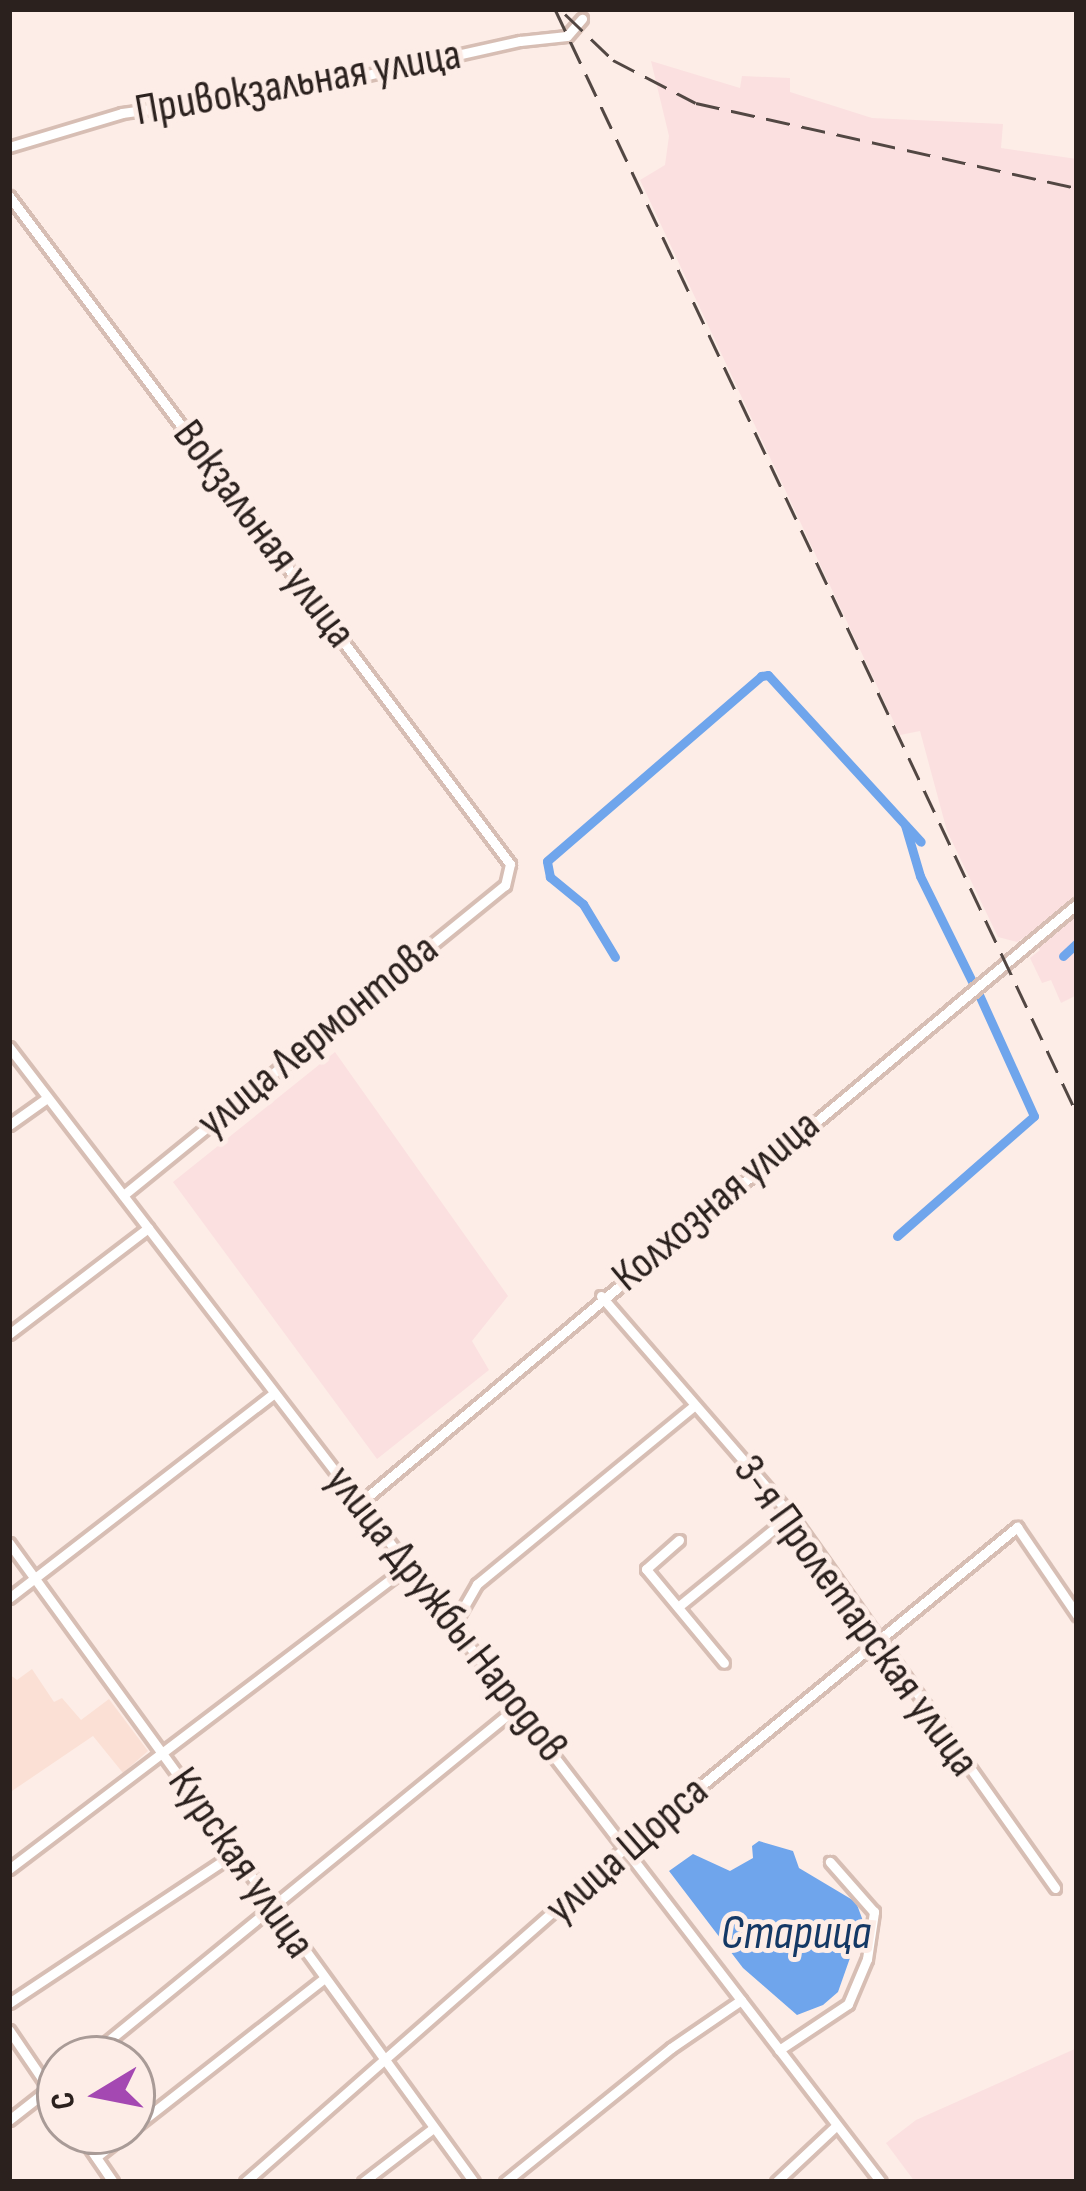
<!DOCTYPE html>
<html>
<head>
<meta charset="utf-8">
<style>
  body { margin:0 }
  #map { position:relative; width:1086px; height:2191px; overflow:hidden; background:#fdede7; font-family:"Sofia Sans Condensed",sans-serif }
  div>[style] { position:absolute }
  .industrial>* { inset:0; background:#fbe0e0 }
  .built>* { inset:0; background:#fbe0d5 }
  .water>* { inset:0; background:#6fa5ec }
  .canal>* { height:9px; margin:-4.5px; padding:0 4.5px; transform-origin:4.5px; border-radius:4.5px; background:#6fa5ec }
  .roads { filter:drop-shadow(3px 0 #d7beb4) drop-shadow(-3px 0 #d7beb4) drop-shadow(0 3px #d7beb4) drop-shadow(0 -3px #d7beb4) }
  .minor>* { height:9px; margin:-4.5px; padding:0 4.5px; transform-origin:4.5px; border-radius:4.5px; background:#fff }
  .rail>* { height:3px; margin-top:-1.5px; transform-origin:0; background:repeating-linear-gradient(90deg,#524743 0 24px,transparent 0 36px) }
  span { translate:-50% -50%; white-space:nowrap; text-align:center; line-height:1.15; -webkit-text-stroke:10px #fdede7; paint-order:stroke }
  .street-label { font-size:45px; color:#2b211e }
  .water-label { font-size:48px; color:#143865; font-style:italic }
  .frame { position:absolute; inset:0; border:12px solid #2b211e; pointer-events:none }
  .north { position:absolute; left:36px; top:2035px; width:120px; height:120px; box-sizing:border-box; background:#fdede7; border:3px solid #a99b97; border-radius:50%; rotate:260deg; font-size:33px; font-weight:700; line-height:48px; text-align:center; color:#2b211e }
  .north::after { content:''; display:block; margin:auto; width:42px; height:54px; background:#a448b2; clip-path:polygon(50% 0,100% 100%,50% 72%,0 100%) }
</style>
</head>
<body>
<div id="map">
  <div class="industrial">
    <i style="clip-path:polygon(651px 61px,740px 88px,742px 76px,790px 78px,790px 92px,872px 118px,1003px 124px,1001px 148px,1077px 159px,1077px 995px,1061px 1003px,1051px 980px,1042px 983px,1030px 958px,1040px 950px,1028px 935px,1017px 942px,998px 937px,947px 831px,920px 731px,900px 735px,640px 180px,665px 165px,669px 136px)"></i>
    <i style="clip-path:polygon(335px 1052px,508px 1296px,472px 1341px,489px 1370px,377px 1459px,173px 1182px)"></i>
    <i style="clip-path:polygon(1077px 2048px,1077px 2182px,915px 2182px,886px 2143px,916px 2120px)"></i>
  </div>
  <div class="built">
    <i style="clip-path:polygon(32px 1669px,54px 1702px,62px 1698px,81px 1720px,109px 1699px,148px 1751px,123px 1773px,93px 1736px,9px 1793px,9px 1674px,17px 1680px)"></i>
  </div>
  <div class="water">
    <i style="clip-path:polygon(759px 1841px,793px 1851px,799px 1868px,856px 1902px,863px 1921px,838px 1992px,823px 2005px,797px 2015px,743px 1968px,669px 1871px,693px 1854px,730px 1871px,753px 1858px,752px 1846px)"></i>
  </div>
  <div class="canal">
    <i style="left:905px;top:825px;width:53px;rotate:73.6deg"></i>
    <i style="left:920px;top:876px;width:117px;rotate:63.7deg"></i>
    <i style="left:1063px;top:956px;width:19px;rotate:-43deg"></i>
    <i style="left:615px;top:957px;width:62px;rotate:-121.1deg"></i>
    <i style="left:583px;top:904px;width:43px;rotate:-140.7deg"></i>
    <i style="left:550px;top:877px;width:16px;rotate:-101deg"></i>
    <i style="left:547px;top:861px;width:283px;rotate:-40.8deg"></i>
    <i style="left:761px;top:676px;width:7px;rotate:-8deg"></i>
    <i style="left:768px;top:675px;width:226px;rotate:47.5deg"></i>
    <i style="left:897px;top:1236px;width:182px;rotate:-41.2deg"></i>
    <i style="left:1034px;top:1116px;width:133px;rotate:-114.4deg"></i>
  </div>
  <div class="roads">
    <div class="minor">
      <i style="left:9px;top:147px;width:118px;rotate:-16.7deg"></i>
      <i style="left:122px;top:113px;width:198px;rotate:-7.8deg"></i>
      <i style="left:318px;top:86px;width:207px;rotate:-12.6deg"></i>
      <i style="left:520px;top:41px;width:47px;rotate:-6.1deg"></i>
      <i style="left:567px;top:36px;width:23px;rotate:-49deg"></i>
      <i style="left:9px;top:196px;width:835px;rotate:53.13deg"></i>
      <i style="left:510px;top:864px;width:22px;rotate:103deg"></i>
      <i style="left:505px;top:885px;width:492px;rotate:140.9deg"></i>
      <i style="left:9px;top:1047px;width:1431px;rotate:52.47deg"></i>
      <i style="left:9px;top:1125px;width:47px;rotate:-35.4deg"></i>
      <i style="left:601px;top:1296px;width:290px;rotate:49.1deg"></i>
      <i style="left:791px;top:1515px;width:457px;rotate:54.7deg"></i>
      <i style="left:9px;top:1334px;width:175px;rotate:-37.3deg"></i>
      <i style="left:360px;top:1503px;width:934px;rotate:-39.88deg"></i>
      <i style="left:679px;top:1540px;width:44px;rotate:138.7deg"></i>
      <i style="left:646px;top:1569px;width:122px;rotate:50.3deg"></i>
      <i style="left:9px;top:1543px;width:790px;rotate:53.96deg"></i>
      <i style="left:9px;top:1598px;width:335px;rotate:-37.7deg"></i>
      <i style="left:678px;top:1607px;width:146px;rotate:-39.2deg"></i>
      <i style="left:454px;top:1624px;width:46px;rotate:-60.1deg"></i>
      <i style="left:477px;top:1584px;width:281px;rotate:-39.4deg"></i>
      <i style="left:9px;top:1869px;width:501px;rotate:-37.21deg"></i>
      <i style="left:9px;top:2003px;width:269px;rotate:-33.6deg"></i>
      <i style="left:9px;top:2030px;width:91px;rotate:55.8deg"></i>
      <i style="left:779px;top:2050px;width:83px;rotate:-33.7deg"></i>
      <i style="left:848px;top:2004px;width:49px;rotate:-67.1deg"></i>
      <i style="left:867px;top:1959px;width:48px;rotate:-81.5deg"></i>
      <i style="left:874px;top:1912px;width:67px;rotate:-131.3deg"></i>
      <i style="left:86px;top:2059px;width:556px;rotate:-39.24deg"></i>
      <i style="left:9px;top:2120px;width:65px;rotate:-38.1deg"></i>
      <i style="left:132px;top:2129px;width:241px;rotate:-38.1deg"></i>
      <i style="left:78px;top:2131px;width:62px;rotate:55.5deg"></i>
      <i style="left:96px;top:2157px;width:42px;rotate:-38.2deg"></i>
      <i style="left:245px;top:2182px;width:506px;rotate:-41.31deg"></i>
      <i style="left:625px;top:1848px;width:507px;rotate:-39.31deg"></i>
      <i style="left:1017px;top:1527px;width:107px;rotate:55.7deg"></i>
      <i style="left:363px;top:2182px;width:87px;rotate:-37.5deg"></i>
      <i style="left:505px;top:2182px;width:213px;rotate:-38.9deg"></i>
      <i style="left:671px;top:2048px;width:85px;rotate:-34.4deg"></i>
      <i style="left:776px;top:2182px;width:83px;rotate:-43.1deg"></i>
    </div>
  </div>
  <div class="rail">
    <i style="left:555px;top:9px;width:1222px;rotate:64.71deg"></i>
    <i style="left:565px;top:14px;width:66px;rotate:43.8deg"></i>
    <i style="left:613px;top:60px;width:93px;rotate:27.4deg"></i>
    <i style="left:696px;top:103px;width:390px;rotate:12.6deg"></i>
  </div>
  <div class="street-label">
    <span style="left:298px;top:83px;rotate:-10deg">Привокзальная улица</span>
    <span style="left:264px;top:534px;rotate:53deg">Вокзальная улица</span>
    <span style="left:318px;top:1036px;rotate:-39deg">улица Лермонтова</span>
    <span style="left:716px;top:1201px;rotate:-40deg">Колхозная улица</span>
    <span style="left:446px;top:1614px;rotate:52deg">улица Дружбы Народов</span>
    <span style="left:856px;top:1616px;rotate:54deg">3-я Пролетарская улица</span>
    <span style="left:627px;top:1850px;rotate:-41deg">улица Щорса</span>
    <span style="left:241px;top:1863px;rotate:55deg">Курская улица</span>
  </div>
  <div class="water-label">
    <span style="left:796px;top:1934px">Старица</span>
  </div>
  <div class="frame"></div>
  <div class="north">С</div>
</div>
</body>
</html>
